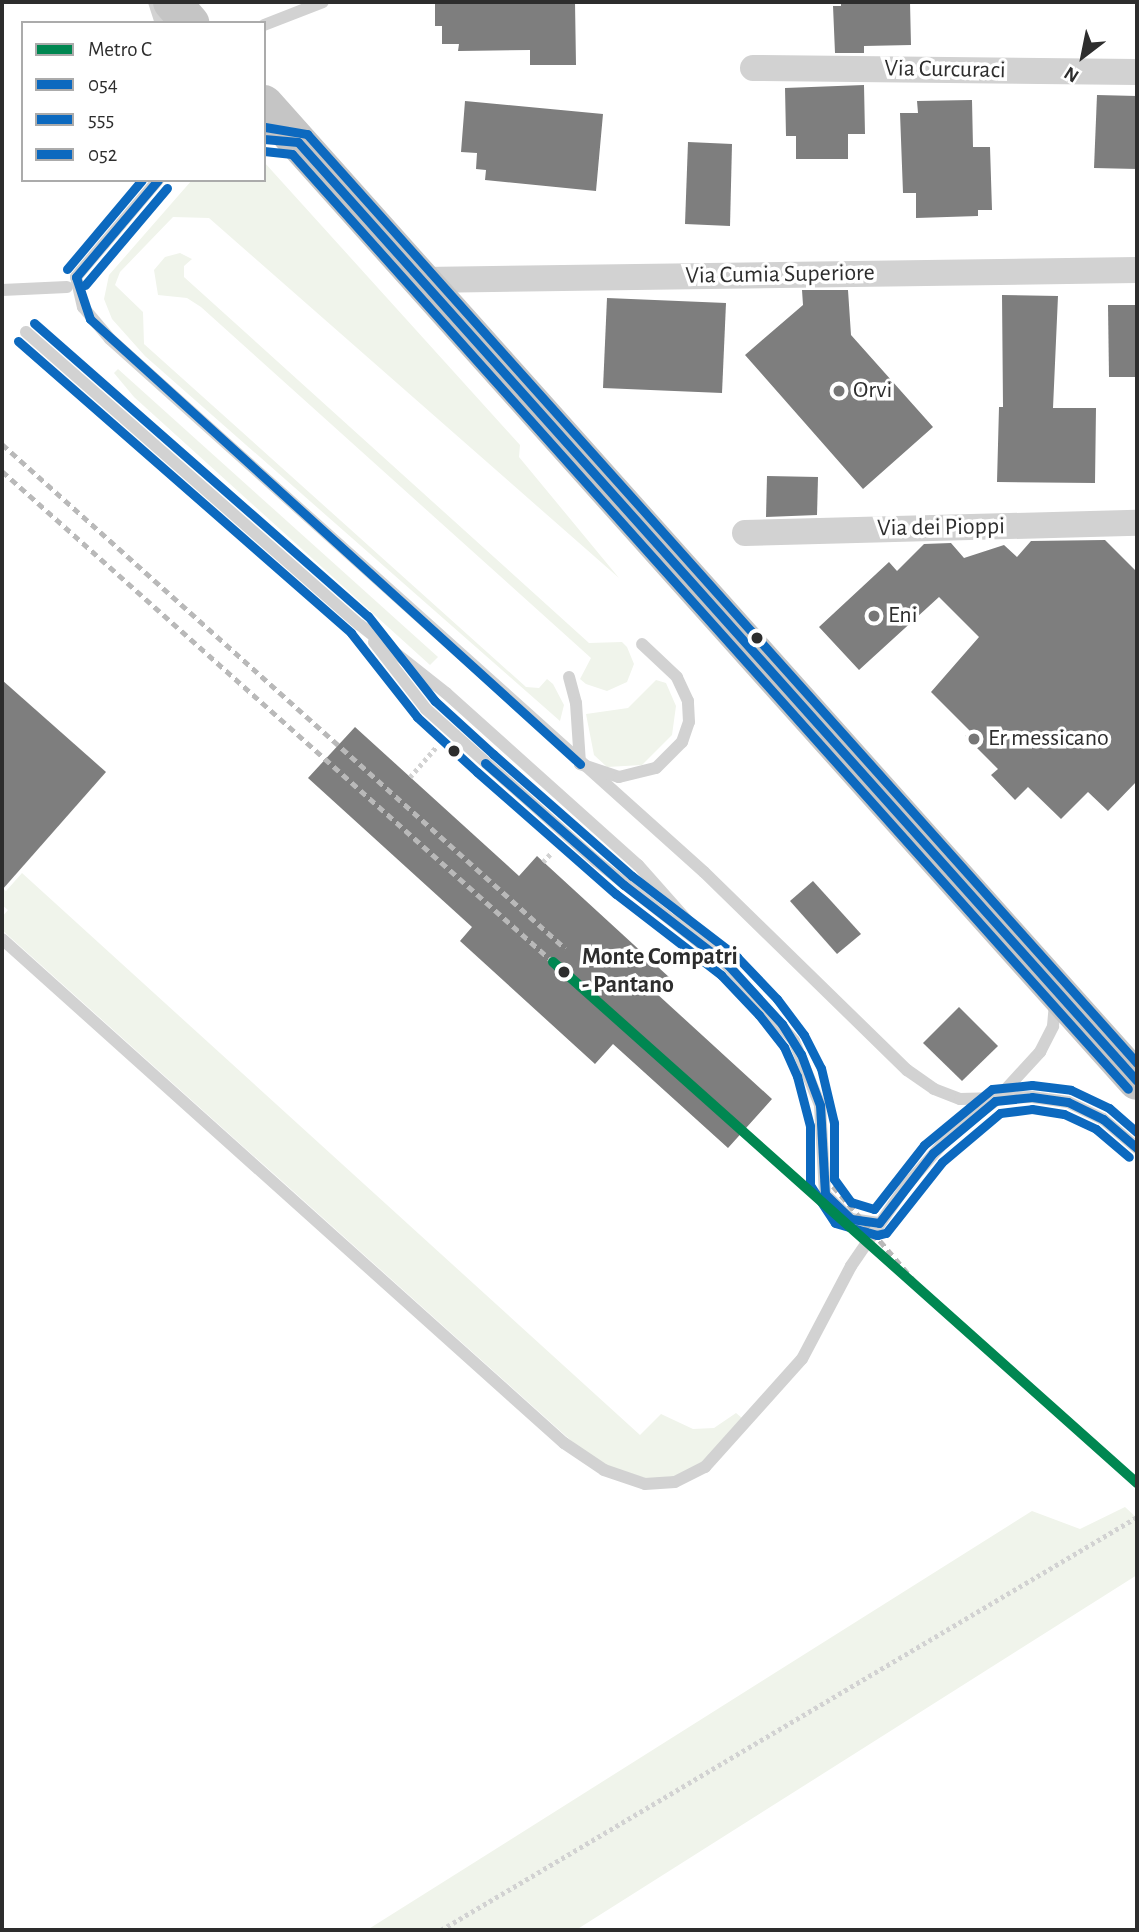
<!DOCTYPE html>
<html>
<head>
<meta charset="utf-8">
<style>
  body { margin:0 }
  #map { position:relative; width:1139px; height:1932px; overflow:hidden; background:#fff; font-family:"Alegreya Sans",sans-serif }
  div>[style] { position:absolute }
  .green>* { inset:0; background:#f0f4eb }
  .building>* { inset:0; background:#7e7e7e }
  .path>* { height:4.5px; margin-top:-2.25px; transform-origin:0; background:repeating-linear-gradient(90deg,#d2d2d2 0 3.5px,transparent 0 7px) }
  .service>* { height:12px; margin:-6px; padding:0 6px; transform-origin:6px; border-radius:6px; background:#d2d2d2 }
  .minor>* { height:26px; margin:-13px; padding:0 13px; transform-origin:13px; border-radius:13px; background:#d2d2d2 }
  .primary>* { height:38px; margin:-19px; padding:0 19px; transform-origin:19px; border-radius:19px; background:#c5c5c5 }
  .rail>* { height:5px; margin-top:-2.5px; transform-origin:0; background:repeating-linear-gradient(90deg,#b9b9b9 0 7px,transparent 0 12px) }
  .bus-1>* { height:9px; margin:-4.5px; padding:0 4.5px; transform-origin:4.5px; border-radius:4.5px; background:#0c69bf }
  .bus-2>* { height:9px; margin:-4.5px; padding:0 4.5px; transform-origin:4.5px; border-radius:4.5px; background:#0c69bf }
  .bus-3>* { height:9px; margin:-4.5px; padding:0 4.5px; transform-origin:4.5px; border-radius:4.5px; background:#0c69bf }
  .metro-1>* { height:10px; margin:-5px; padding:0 5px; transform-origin:5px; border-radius:5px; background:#008751 }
  .dots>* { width:19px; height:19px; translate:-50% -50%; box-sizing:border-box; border:4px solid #fff; border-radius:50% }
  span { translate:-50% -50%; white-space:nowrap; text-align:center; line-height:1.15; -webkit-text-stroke:7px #fff; paint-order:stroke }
  .street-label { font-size:24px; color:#2d2d2d }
  .poi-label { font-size:24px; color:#2d2d2d }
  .left { translate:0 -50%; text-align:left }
  .stop-label { font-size:24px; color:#2d2d2d; font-weight:700 }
  .frame { position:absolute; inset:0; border:4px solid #2d2d2d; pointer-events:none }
  .legend { position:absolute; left:21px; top:21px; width:245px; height:161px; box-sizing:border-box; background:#fff; border:2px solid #ababab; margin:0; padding:9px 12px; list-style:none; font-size:21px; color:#2d2d2d }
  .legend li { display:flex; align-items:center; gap:14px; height:35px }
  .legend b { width:35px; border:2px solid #ababab }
  .north { position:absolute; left:1048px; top:21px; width:70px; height:70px; -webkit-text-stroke:5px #fff; paint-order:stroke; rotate:212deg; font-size:19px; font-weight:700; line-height:28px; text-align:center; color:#2d2d2d }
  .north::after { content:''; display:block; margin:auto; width:24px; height:32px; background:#2d2d2d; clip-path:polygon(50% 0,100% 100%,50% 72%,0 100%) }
</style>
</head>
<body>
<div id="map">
  <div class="green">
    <i style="clip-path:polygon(264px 162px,520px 445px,519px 457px,619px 578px,209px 218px,173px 217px,120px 272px,115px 285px,143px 312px,144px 344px,526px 687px,539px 688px,547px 679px,553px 684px,564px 705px,560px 721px,145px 356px,112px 319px,104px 299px,109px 275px,192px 180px,264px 180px)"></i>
    <i style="clip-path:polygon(180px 253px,192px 259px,184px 266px,184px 277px,589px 643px,622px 642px,627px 647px,634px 664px,627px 682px,607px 691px,586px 684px,580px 679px,591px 658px,201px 307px,187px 298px,158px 295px,154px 270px,165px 257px)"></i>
    <i style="clip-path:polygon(118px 369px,438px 657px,430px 665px,134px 397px,114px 373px)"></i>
    <i style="clip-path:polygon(656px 680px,666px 683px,676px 706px,672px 735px,642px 765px,607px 767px,594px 755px,586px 714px,628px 708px)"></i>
    <i style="clip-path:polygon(22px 873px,640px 1435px,661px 1414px,693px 1429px,714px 1428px,736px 1413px,742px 1418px,704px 1461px,676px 1477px,654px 1481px,596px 1463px,2px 930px,2px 917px,8px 910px,2px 905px,2px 888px,6px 891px)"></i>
    <i style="clip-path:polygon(1125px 1507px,1137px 1518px,1137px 1575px,576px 1930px,367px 1930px,1032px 1511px,1080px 1529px)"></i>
  </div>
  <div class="building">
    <i style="clip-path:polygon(435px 2px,575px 2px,576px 65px,530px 65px,530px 50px,458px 51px,459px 44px,442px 44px,442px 26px,435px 26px)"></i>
    <i style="clip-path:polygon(841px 2px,910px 2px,911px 45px,864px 46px,864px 53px,835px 53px,833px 6px,841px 6px)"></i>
    <i style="clip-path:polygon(864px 85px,865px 134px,848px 134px,848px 159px,796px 159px,796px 136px,786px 136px,785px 88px)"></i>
    <i style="clip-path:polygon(1097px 95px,1137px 96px,1137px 169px,1094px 168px)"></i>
    <i style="clip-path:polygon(972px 100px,973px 147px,990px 147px,992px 210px,978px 210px,978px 216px,916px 218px,916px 193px,903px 193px,900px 113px,918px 113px,917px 101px)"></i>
    <i style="clip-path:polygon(465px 101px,603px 114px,596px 191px,485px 180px,486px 170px,476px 169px,477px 153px,461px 152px)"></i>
    <i style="clip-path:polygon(688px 142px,732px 144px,730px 226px,685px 224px)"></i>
    <i style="clip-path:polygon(802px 290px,848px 290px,851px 335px,933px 427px,863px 489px,745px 355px,803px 305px)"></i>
    <i style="clip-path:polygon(1002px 295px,1058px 296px,1053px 408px,1096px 408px,1095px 483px,997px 482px,999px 407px,1003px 407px)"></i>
    <i style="clip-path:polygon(607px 298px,726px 303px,722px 393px,603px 388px)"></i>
    <i style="clip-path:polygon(1108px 305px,1137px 305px,1137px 377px,1109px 377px)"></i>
    <i style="clip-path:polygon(767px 476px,818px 477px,817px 515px,766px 517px)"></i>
    <i style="clip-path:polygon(1105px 540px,1137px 572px,1137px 781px,1108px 811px,1088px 792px,1061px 819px,1028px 787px,1015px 800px,991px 775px,998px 769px,965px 736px,970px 731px,931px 692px,979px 637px,939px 597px,859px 670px,819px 627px,889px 562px,897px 571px,924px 544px,951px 543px,964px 558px,1004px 545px,1017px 557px,1031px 541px)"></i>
    <i style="clip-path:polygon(2px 680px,106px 772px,2px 890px)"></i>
    <i style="clip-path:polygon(355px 727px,519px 876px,537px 856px,670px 978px,656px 993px,772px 1099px,728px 1148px,613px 1044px,595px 1064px,460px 941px,472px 927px,308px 778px)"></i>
    <i style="clip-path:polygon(813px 881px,861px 934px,837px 954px,790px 901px)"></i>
    <i style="clip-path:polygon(959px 1007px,998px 1046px,962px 1081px,923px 1043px)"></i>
  </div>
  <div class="path">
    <i style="left:410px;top:777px;width:41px;rotate:-48.9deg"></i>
    <i style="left:543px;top:862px;width:13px;rotate:-48deg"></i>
    <i style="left:441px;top:1930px;width:809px;rotate:-30.68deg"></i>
  </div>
  <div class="service">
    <i style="left:154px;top:2px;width:22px;rotate:72deg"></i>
    <i style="left:264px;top:25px;width:63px;rotate:-21.3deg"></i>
    <i style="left:158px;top:180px;width:127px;rotate:130.2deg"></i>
    <i style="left:76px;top:277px;width:31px;rotate:77deg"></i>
    <i style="left:83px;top:307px;width:42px;rotate:49.8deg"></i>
    <i style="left:110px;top:339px;width:798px;rotate:41.9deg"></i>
    <i style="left:704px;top:872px;width:284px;rotate:44.3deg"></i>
    <i style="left:907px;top:1070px;width:33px;rotate:35deg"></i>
    <i style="left:934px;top:1089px;width:28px;rotate:21deg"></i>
    <i style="left:960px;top:1099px;width:72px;rotate:-1.6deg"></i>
    <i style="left:1032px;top:1097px;width:36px;rotate:8deg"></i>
    <i style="left:1068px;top:1102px;width:39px;rotate:26deg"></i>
    <i style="left:1103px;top:1119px;width:45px;rotate:40.5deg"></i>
    <i style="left:2px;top:290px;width:65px;rotate:-2.6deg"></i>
    <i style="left:26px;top:332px;width:444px;rotate:41.3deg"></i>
    <i style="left:360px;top:625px;width:110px;rotate:38.3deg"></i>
    <i style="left:446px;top:693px;width:258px;rotate:41.9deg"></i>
    <i style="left:638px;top:865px;width:235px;rotate:48.4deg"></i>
    <i style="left:794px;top:1041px;width:69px;rotate:67.9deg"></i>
    <i style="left:820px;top:1105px;width:89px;rotate:86.8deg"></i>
    <i style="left:825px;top:1194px;width:36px;rotate:44deg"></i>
    <i style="left:851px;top:1219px;width:28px;rotate:8deg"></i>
    <i style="left:374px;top:642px;width:85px;rotate:52.2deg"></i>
    <i style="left:426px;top:709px;width:228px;rotate:41.8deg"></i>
    <i style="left:596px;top:861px;width:137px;rotate:38.2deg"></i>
    <i style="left:569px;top:677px;width:27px;rotate:75deg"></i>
    <i style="left:576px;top:703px;width:61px;rotate:86.2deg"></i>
    <i style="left:580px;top:764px;width:41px;rotate:18.4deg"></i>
    <i style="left:619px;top:777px;width:38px;rotate:-14deg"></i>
    <i style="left:656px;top:768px;width:37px;rotate:-45deg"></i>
    <i style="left:682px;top:742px;width:21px;rotate:-71deg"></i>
    <i style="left:689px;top:722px;width:21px;rotate:-93deg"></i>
    <i style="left:688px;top:701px;width:26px;rotate:-115deg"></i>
    <i style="left:677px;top:677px;width:48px;rotate:-136.7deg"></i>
    <i style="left:2px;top:939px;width:755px;rotate:41.89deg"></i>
    <i style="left:564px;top:1443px;width:48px;rotate:34deg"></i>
    <i style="left:604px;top:1470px;width:43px;rotate:18.9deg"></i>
    <i style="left:645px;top:1484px;width:30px;rotate:-4deg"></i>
    <i style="left:675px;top:1482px;width:34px;rotate:-27deg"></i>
    <i style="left:705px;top:1467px;width:145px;rotate:-48.1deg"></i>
    <i style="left:802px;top:1359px;width:105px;rotate:-62.2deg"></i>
    <i style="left:851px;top:1266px;width:96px;rotate:-55.6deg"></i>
    <i style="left:905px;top:1187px;width:72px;rotate:-49deg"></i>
    <i style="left:952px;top:1133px;width:54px;rotate:-36.7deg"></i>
    <i style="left:995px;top:1101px;width:67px;rotate:-47.4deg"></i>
    <i style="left:1040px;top:1052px;width:29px;rotate:-63deg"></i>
    <i style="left:1053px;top:1026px;width:23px;rotate:-85deg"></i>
  </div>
  <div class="minor">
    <i style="left:753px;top:68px;width:384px;rotate:0.6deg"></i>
    <i style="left:423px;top:280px;width:714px;rotate:-0.8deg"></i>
    <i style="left:745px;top:533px;width:392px;rotate:-1.5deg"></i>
  </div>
  <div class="primary">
    <i style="left:172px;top:2px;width:28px;rotate:49deg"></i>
    <i style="left:264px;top:104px;width:1310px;rotate:48.22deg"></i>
  </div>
  <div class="rail">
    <i style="left:2px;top:444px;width:756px;rotate:41.84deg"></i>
    <i style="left:2px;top:471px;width:738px;rotate:41.7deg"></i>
    <i style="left:833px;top:1186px;width:149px;rotate:49.4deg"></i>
  </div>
  <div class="bus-1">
    <i style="left:264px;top:139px;width:34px;rotate:5deg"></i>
    <i style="left:298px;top:142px;width:1259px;rotate:48.22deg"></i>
    <i style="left:158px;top:180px;width:127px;rotate:130.2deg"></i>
    <i style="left:76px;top:277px;width:44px;rotate:71.6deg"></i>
    <i style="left:90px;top:319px;width:662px;rotate:42.24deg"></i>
    <i style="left:485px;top:763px;width:185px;rotate:41.3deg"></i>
    <i style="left:624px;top:885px;width:133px;rotate:37.6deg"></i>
    <i style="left:729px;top:966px;width:79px;rotate:47.6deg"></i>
    <i style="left:782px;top:1024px;width:36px;rotate:58deg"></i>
    <i style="left:801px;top:1054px;width:54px;rotate:69.6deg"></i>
    <i style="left:820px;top:1105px;width:89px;rotate:86.8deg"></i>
    <i style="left:825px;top:1194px;width:36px;rotate:44deg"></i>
    <i style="left:851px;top:1219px;width:28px;rotate:8deg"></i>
    <i style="left:879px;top:1223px;width:88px;rotate:-52.4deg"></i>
    <i style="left:933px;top:1153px;width:81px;rotate:-40deg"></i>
    <i style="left:995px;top:1101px;width:37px;rotate:-6deg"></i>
    <i style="left:1032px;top:1097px;width:36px;rotate:8deg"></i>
    <i style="left:1068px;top:1102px;width:39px;rotate:26deg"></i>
    <i style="left:1103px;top:1119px;width:45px;rotate:40.5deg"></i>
  </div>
  <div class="bus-2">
    <i style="left:264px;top:151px;width:28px;rotate:6deg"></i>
    <i style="left:292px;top:154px;width:1254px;rotate:48.2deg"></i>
    <i style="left:85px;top:285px;width:127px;rotate:-49.8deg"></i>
    <i style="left:18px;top:341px;width:443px;rotate:41.2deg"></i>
    <i style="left:351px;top:633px;width:107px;rotate:51.8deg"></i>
    <i style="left:417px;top:717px;width:81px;rotate:42.5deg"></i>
    <i style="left:477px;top:772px;width:185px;rotate:41.3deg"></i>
    <i style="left:616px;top:894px;width:133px;rotate:37.6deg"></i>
    <i style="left:721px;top:975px;width:55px;rotate:46.5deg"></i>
    <i style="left:759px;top:1015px;width:41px;rotate:52deg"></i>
    <i style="left:784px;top:1047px;width:32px;rotate:66deg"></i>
    <i style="left:797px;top:1076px;width:52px;rotate:75.4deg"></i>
    <i style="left:810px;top:1126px;width:59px;rotate:90deg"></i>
    <i style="left:810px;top:1185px;width:45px;rotate:56.7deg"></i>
    <i style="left:835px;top:1223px;width:44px;rotate:15.9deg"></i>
    <i style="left:877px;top:1235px;width:9px;rotate:-13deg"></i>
    <i style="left:886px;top:1233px;width:90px;rotate:-51.7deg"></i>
    <i style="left:942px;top:1162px;width:76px;rotate:-40.2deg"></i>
    <i style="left:1000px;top:1113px;width:32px;rotate:-7deg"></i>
    <i style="left:1032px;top:1109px;width:32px;rotate:9deg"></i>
    <i style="left:1064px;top:1114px;width:35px;rotate:25deg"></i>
    <i style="left:1096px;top:1129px;width:43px;rotate:40.3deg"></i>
  </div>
  <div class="bus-3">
    <i style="left:265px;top:127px;width:43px;rotate:9.5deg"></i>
    <i style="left:307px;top:134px;width:1246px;rotate:48.22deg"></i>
    <i style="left:67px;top:269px;width:116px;rotate:-49.9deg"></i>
    <i style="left:34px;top:323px;width:444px;rotate:41.3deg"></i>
    <i style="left:368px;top:616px;width:108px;rotate:51.8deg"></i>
    <i style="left:435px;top:701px;width:79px;rotate:42.4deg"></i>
    <i style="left:493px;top:754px;width:185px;rotate:41.3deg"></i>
    <i style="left:632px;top:876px;width:133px;rotate:37.6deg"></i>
    <i style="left:737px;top:957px;width:58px;rotate:46.4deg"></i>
    <i style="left:777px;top:999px;width:45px;rotate:53.1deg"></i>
    <i style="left:804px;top:1035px;width:37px;rotate:63deg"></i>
    <i style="left:821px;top:1068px;width:57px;rotate:76.7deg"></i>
    <i style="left:834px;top:1123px;width:56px;rotate:90deg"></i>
    <i style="left:834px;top:1179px;width:29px;rotate:54deg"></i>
    <i style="left:851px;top:1202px;width:24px;rotate:17deg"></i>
    <i style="left:874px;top:1209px;width:81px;rotate:-52deg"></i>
    <i style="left:924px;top:1145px;width:88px;rotate:-39.5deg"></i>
    <i style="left:992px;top:1089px;width:40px;rotate:-5.7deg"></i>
    <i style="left:1032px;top:1085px;width:39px;rotate:7deg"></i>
    <i style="left:1071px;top:1090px;width:42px;rotate:25.3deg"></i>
    <i style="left:1109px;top:1108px;width:37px;rotate:41deg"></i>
  </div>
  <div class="metro-1">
    <i style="left:553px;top:962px;width:783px;rotate:41.74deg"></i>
  </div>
  <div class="dots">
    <i style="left:839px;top:391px;background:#767676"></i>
    <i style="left:874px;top:616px;background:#767676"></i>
    <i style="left:757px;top:638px;background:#2d2d2d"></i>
    <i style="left:974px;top:739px;background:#767676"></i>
    <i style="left:454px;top:751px;background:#2d2d2d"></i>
    <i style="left:564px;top:972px;background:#2d2d2d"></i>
  </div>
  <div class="street-label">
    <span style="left:945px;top:70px;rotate:1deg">Via Curcuraci</span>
    <span style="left:780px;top:275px;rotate:-1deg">Via Cumia Superiore</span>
    <span style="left:941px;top:528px;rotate:-1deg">Via dei Pioppi</span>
  </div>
  <div class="poi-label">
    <span class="left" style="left:853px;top:391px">Orvi</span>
    <span class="left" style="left:888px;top:616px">Eni</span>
    <span class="left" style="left:988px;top:739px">Er messicano</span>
  </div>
  <div class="stop-label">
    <span class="left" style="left:582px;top:972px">Monte Compatri<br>- Pantano</span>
  </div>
  <div class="frame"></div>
  <ul class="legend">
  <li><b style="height:9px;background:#008751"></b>Metro C</li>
  <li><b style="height:9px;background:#0c69bf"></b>054</li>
  <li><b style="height:9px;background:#0c69bf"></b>555</li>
  <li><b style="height:9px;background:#0c69bf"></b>052</li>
  </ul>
  <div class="north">N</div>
</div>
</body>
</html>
